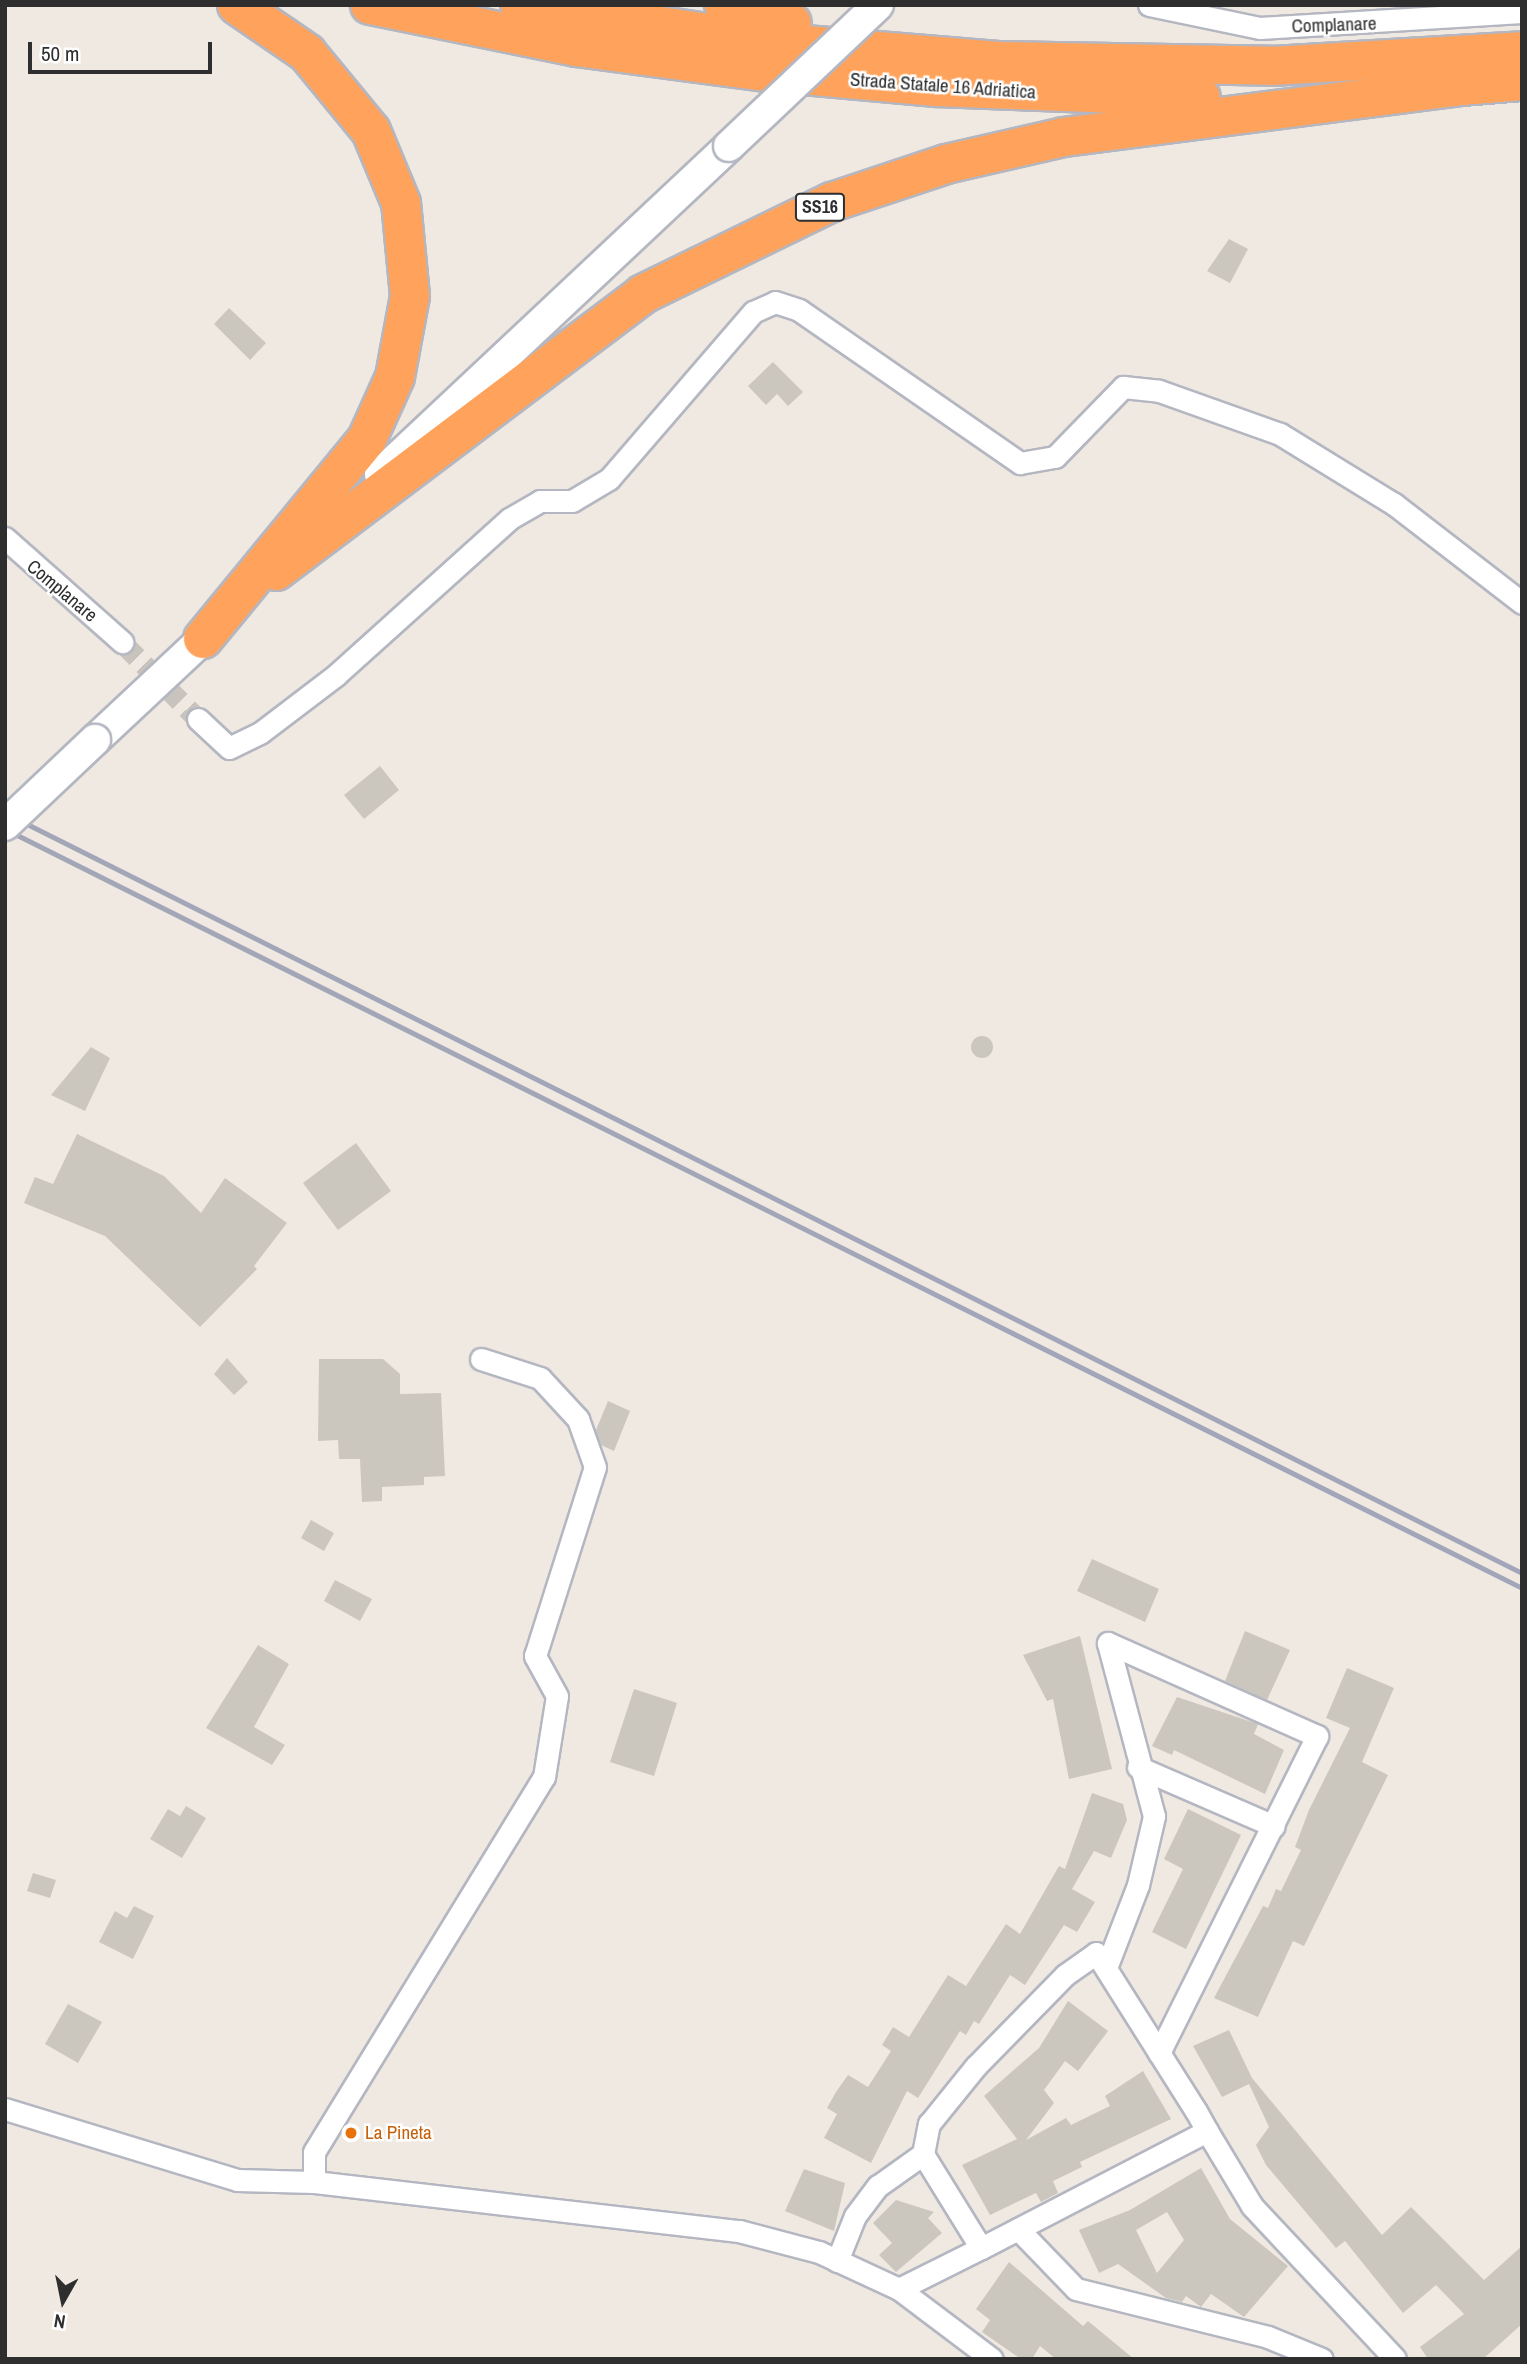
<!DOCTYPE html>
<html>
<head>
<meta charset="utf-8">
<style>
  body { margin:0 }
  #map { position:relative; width:1527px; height:2364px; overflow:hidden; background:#efe9e1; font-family:"Archivo Narrow",sans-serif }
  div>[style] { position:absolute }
  .building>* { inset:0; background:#cbc7bf }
  .round { border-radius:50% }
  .street-tunnel>* { height:21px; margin-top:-10.5px; transform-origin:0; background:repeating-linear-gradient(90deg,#c8c4bd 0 21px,transparent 0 31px) }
  .roads { filter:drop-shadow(2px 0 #b4b7c1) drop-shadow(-2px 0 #b4b7c1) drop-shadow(0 2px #b4b7c1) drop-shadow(0 -2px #b4b7c1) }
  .street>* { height:21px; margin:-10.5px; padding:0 10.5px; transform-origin:10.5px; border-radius:10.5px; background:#fff }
  .secondary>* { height:30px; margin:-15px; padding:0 15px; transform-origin:15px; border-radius:15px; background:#fff }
  .highway>* { height:38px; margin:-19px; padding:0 19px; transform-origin:19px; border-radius:19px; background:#ffa35c }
  .rail>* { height:5px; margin:-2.5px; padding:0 2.5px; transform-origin:2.5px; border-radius:2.5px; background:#a3a6b8 }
  .bridges { filter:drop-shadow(2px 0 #b4b7c1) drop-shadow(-2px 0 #b4b7c1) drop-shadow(0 2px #b4b7c1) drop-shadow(0 -2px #b4b7c1) }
  .secondary-bridge>* { height:30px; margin:-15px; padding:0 15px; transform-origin:15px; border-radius:15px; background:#fff }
  .dots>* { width:19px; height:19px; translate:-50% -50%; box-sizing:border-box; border:4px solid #fff; border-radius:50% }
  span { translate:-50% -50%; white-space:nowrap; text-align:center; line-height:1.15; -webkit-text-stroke:5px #fff; paint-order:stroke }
  .shield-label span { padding:2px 5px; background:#fff; border:2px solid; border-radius:5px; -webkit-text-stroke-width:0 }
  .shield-label { font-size:18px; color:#2e2e2e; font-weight:700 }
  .street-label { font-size:19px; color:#2e2e2e }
  .food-label { font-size:19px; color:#c56008 }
  .left { translate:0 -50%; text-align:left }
  .frame { position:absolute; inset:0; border:7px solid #2e2e2e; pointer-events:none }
  .north { position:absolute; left:28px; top:2266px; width:70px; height:70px; -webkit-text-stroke:5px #fff; paint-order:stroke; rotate:189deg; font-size:19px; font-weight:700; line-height:28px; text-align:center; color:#2e2e2e }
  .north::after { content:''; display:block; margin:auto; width:24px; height:32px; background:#2e2e2e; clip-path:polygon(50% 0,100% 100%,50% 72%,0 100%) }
  .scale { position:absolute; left:28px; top:42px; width:184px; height:32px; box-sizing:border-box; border:4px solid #2e2e2e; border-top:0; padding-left:9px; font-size:21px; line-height:24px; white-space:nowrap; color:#2e2e2e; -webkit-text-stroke:5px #fff; paint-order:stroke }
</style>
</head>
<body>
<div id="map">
  <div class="building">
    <i style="clip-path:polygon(1229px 239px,1248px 249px,1230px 283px,1207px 271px)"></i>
    <i style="clip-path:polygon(229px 308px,266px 343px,250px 360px,214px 324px)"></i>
    <i style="clip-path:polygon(773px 362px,803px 392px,788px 406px,777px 394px,766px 405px,748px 386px)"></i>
    <i style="clip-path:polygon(380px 766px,399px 790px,364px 819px,344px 795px)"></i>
    <i class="round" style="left:971px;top:1036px;width:22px;height:22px"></i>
    <i style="clip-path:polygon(91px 1047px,110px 1058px,85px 1111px,51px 1095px)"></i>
    <i style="clip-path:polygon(77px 1134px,164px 1176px,201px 1213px,225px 1178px,287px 1223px,254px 1266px,257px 1269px,200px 1327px,105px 1236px,24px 1203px,35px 1177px,53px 1184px)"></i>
    <i style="clip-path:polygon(356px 1143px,391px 1191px,338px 1230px,303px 1183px)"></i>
    <i style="clip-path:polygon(227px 1358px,248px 1382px,234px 1395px,214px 1374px)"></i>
    <i style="clip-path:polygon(319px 1359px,383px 1359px,400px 1374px,400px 1394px,441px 1393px,445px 1476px,424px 1477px,424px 1485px,382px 1487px,382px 1501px,362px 1502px,360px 1459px,339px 1459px,338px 1440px,318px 1441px)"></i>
    <i style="clip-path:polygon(608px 1401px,630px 1411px,614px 1451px,601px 1445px,596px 1430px)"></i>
    <i style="clip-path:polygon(311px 1520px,334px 1533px,324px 1551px,301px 1538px)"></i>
    <i style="clip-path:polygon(1092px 1559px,1159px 1589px,1145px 1622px,1077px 1591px)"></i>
    <i style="clip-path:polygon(335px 1580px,372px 1599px,360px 1621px,324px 1601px)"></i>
    <i style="clip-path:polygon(1245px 1631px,1290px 1650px,1267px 1700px,1225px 1681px)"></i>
    <i style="clip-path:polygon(1080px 1636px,1112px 1769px,1069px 1779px,1053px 1699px,1047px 1701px,1023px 1655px)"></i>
    <i style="clip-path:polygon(258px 1645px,289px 1664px,254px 1727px,285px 1745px,272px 1765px,206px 1728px)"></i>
    <i style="clip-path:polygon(1347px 1668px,1394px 1688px,1362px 1762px,1388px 1775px,1304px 1946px,1293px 1941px,1258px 2017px,1214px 1998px,1263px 1906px,1268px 1908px,1276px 1889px,1281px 1891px,1301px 1850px,1295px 1847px,1309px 1810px,1350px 1728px,1326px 1718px)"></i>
    <i style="clip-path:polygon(634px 1689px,677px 1703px,654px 1776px,610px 1762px)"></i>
    <i style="clip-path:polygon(1177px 1697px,1258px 1724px,1254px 1734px,1284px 1750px,1265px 1794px,1174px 1750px,1172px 1755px,1152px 1746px)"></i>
    <i style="clip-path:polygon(1092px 1793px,1123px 1804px,1127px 1820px,1111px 1858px,1094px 1851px,1072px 1889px,1095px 1902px,1077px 1932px,1064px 1925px,1025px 1985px,1010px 1975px,979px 2024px,974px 2021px,966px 2035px,960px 2031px,918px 2098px,907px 2091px,871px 2163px,824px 2138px,837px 2114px,827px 2108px,836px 2092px,848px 2075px,868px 2087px,891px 2051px,882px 2045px,893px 2027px,909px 2037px,948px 1975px,966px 1986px,1006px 1924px,1020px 1934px,1059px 1866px,1065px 1869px)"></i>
    <i style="clip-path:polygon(186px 1806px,206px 1818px,182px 1858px,150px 1839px,168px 1809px,180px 1816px)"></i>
    <i style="clip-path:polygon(1188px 1809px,1241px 1835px,1186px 1949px,1152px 1932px,1183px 1869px,1164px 1859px)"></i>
    <i style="clip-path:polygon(33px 1873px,56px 1880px,50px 1898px,27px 1891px)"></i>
    <i style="clip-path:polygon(134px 1906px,154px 1916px,133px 1959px,99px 1942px,115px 1911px,127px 1918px)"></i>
    <i style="clip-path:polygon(1068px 2001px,1108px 2031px,1078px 2071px,1065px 2061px,1044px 2090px,1054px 2103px,1026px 2140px,1066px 2118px,1071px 2125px,1110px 2106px,1105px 2096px,1143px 2071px,1171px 2119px,1080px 2162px,1082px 2167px,1053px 2181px,1058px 2193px,1041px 2202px,1036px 2193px,990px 2215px,962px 2165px,1017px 2139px,984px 2096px,1039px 2048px)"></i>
    <i style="clip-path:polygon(68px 2004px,102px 2022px,78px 2063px,45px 2044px)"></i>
    <i style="clip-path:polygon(1229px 2030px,1252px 2078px,1382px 2235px,1411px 2207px,1484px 2280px,1522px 2246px,1522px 2324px,1483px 2359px,1428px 2359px,1420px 2347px,1464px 2314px,1436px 2285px,1403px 2313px,1345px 2241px,1336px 2248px,1266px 2165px,1256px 2145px,1269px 2127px,1249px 2084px,1222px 2097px,1193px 2046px)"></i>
    <i style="clip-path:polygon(evenodd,1201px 2168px,1230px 2219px,1288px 2266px,1244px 2317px,1211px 2294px,1201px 2307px,1186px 2296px,1182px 2302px,1166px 2298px,1118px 2264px,1099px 2273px,1079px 2230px,1130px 2210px,1201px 2168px,1167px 2212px,1184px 2240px,1157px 2273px,1136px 2230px,1167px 2212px)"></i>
    <i style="clip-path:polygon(804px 2169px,845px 2183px,834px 2231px,785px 2211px)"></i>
    <i style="clip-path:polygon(896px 2200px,934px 2212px,928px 2218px,942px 2233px,896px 2272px,879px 2255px,892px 2243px,873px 2223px)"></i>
    <i style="clip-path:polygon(1009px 2262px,1083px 2326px,1088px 2321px,1134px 2359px,1056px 2359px,1040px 2346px,1032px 2359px,1021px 2359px,982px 2332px,990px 2320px,976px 2309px)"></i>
  </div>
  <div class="street-tunnel">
    <i style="left:122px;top:642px;width:108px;rotate:45.4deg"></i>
  </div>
  <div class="roads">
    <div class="street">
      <i style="left:1149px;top:5px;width:113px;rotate:11.7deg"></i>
      <i style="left:1260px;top:28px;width:262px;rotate:-3.5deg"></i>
      <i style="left:5px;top:538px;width:157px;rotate:41.6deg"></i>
      <i style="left:198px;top:719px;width:42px;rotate:43.1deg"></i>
      <i style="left:229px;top:748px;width:34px;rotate:-26deg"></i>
      <i style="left:260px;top:733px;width:96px;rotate:-37.3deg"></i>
      <i style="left:336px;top:675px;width:233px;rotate:-42deg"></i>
      <i style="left:509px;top:519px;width:36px;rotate:-30deg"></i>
      <i style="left:540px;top:501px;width:32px"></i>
      <i style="left:572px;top:501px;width:43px;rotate:-30.7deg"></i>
      <i style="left:609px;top:479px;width:221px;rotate:-49.2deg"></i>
      <i style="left:753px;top:312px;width:24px;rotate:-24deg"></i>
      <i style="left:775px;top:302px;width:25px;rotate:18deg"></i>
      <i style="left:799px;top:310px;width:269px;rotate:34.7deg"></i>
      <i style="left:1020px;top:463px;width:36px;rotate:-10deg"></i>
      <i style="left:1055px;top:457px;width:98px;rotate:-45.8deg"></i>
      <i style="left:1123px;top:387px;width:36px;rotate:6deg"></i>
      <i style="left:1159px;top:391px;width:128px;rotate:19.6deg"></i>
      <i style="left:1280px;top:434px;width:134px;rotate:31.6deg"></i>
      <i style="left:1394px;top:504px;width:162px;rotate:37.7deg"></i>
      <i style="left:1138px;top:1767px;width:148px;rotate:23.5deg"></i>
      <i style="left:1106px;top:1968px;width:89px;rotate:-68.9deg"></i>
      <i style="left:1138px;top:1885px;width:71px;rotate:-76.9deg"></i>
      <i style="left:1154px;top:1816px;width:179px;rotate:-104.9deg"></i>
      <i style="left:1108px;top:1643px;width:229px;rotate:24deg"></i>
      <i style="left:1317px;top:1736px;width:354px;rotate:116.5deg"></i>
      <i style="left:5px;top:2109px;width:243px;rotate:17deg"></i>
      <i style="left:237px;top:2180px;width:77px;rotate:1.5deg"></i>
      <i style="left:314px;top:2182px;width:428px;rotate:6.6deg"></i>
      <i style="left:739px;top:2231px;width:83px;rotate:14.7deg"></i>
      <i style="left:819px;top:2252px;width:88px;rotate:24.8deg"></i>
      <i style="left:899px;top:2289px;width:116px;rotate:37deg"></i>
      <i style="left:1207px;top:2131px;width:254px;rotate:152.6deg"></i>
      <i style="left:981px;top:2248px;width:110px;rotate:-121.7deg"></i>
      <i style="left:923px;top:2154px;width:31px;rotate:-79deg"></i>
      <i style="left:929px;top:2124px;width:75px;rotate:-51deg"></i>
      <i style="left:976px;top:2066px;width:127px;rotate:-45.6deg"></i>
      <i style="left:1065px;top:1975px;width:38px;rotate:-35deg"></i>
      <i style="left:1096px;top:1953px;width:187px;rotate:57.7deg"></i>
      <i style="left:1196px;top:2111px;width:23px;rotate:61deg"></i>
      <i style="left:1207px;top:2131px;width:87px;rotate:59deg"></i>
      <i style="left:1252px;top:2206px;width:209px;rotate:46.9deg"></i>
      <i style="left:314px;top:2182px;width:30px;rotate:-90deg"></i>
      <i style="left:314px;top:2152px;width:440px;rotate:-58.5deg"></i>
      <i style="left:544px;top:1777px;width:82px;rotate:-80.9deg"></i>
      <i style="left:557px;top:1696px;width:46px;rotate:-118.8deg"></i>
      <i style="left:535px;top:1656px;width:198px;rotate:-72.4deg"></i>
      <i style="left:595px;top:1467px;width:51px;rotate:-109.5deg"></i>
      <i style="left:578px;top:1419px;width:56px;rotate:-132.8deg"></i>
      <i style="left:540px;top:1378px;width:62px;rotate:-162.1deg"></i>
      <i style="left:1018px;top:2229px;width:83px;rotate:46deg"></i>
      <i style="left:1076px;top:2289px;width:198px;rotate:14deg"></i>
      <i style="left:1268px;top:2337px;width:58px;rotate:22.2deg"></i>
      <i style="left:837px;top:2261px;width:48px;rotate:-68.2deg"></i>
      <i style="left:855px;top:2216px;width:38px;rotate:-53deg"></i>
      <i style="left:878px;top:2186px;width:55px;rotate:-35.4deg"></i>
      <i style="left:899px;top:2289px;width:92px;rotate:-26.6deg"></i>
    </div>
    <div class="secondary">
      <i style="left:380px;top:474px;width:479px;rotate:-43.2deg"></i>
      <i style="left:95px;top:740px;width:168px;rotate:-43.1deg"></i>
    </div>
    <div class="highway">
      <i style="left:370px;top:5px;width:210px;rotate:11.5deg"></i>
      <i style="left:576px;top:47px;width:185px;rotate:7.5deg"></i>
      <i style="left:759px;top:71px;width:178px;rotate:5.2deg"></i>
      <i style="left:936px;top:87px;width:265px;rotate:2.2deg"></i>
      <i style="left:520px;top:5px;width:252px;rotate:8.5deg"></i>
      <i style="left:769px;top:42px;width:230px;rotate:4.7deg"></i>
      <i style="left:998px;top:61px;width:274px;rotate:1deg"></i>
      <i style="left:1272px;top:66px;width:250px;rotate:-3.4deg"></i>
      <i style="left:724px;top:5px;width:70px;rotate:14.8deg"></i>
      <i style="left:1439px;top:88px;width:83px;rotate:-4.8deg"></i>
      <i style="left:276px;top:571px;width:460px;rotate:-37deg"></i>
      <i style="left:643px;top:294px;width:210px;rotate:-26deg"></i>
      <i style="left:832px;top:202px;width:120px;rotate:-18.4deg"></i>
      <i style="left:946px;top:164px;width:121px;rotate:-12.9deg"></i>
      <i style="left:1064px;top:137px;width:402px;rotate:-7.3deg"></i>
      <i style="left:203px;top:639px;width:259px;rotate:-50.6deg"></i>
      <i style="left:367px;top:439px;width:68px;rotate:-65.7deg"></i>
      <i style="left:395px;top:377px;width:82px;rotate:-79.5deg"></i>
      <i style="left:410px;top:296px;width:93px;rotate:-95.5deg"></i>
      <i style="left:401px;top:203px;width:78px;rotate:-112.6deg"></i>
      <i style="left:371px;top:131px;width:101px;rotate:-129.4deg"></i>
      <i style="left:307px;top:53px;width:85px;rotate:-145.6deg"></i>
    </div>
  </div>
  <div class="rail">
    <i style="left:5px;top:813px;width:1697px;rotate:26.61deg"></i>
    <i style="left:5px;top:829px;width:1696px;rotate:26.58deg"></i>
  </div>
  <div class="bridges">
    <div class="secondary-bridge">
      <i style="left:729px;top:146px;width:205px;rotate:-43.4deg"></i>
      <i style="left:5px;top:825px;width:124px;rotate:-43.4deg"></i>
    </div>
  </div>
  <div class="dots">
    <i style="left:351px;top:2133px;background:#e8710a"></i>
  </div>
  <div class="shield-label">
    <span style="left:820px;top:207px">SS16</span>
  </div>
  <div class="street-label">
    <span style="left:1334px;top:25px;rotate:-2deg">Complanare</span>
    <span style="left:943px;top:86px;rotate:4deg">Strada Statale 16 Adriatica</span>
    <span style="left:62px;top:591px;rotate:40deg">Complanare</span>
  </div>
  <div class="food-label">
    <span class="left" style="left:365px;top:2133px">La Pineta</span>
  </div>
  <div class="frame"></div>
  <div class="north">N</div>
  <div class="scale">50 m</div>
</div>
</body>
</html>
